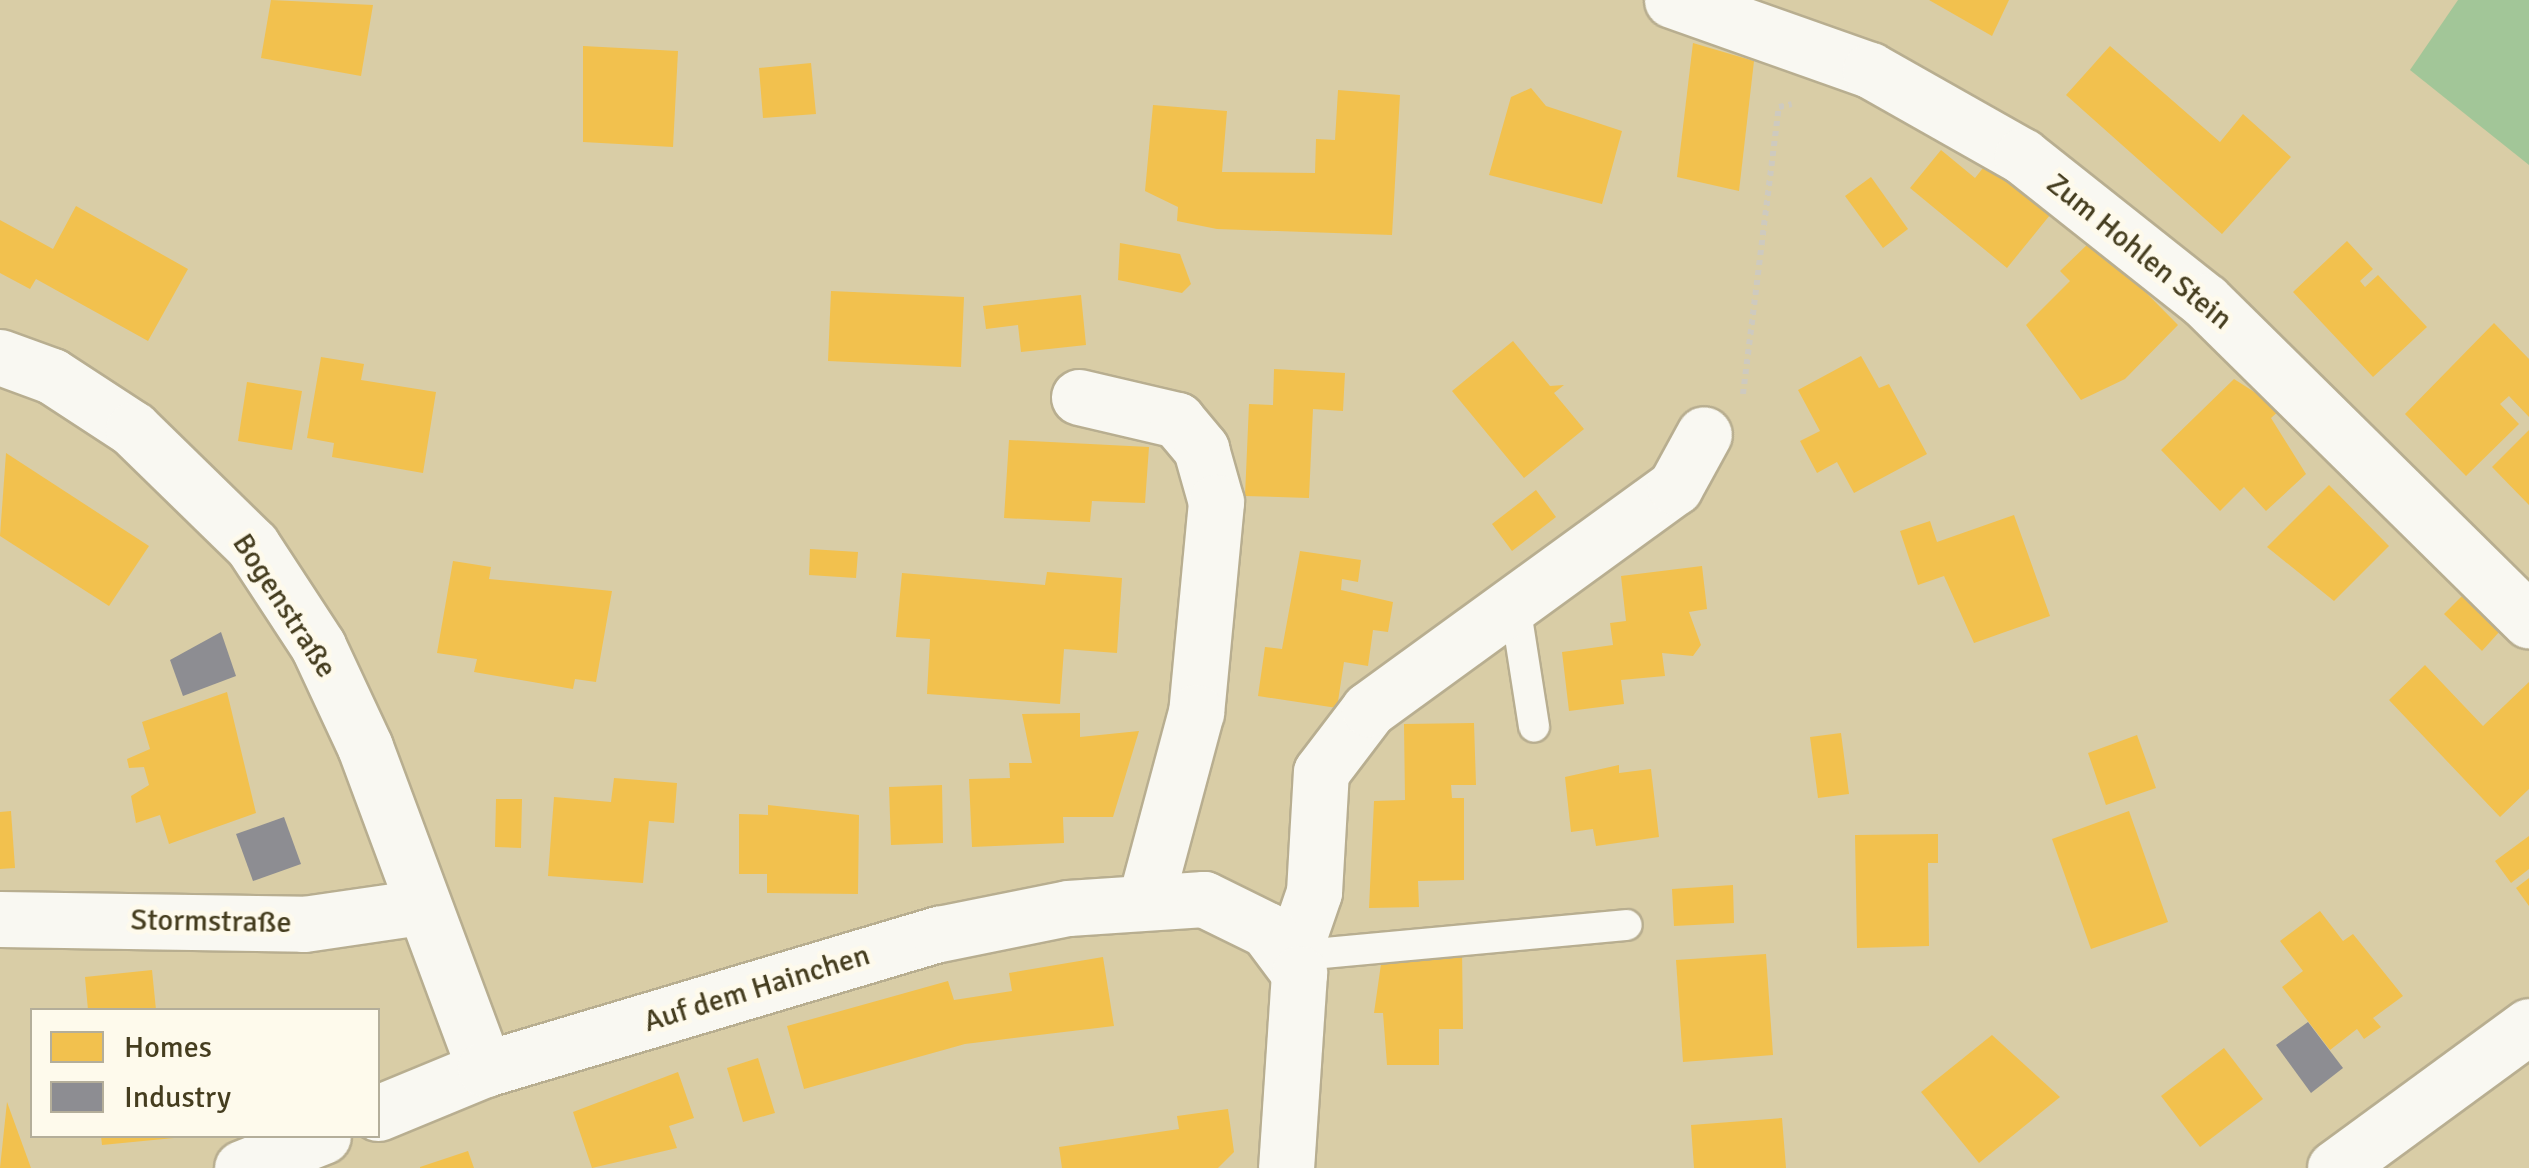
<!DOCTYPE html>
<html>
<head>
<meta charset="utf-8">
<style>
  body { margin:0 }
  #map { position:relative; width:2529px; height:1168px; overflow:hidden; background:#d9cda6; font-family:Signika,sans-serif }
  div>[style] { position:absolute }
  .green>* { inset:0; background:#a2c698 }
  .homes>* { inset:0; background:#f2c14e }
  .industry>* { inset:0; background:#8d8d92 }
  .path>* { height:6px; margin-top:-3px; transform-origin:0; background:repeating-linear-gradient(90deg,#cecabf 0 5px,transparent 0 10px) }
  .roads { filter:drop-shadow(2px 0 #b8ae90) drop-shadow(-2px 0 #b8ae90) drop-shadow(0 2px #b8ae90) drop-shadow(0 -2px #b8ae90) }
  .service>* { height:30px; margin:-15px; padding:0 15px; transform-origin:15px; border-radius:15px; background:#f9f8f2 }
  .minor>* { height:55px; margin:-27.5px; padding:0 27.5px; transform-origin:27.5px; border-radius:27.5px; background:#f9f8f2 }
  span { translate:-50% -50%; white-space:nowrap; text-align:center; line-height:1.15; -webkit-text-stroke:10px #fefaec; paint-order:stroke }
  .street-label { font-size:30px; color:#453d1f }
  .legend { position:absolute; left:30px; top:1008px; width:350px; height:130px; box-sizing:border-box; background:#fefaec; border:2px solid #b4ae9a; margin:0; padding:12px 18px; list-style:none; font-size:30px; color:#453d1f }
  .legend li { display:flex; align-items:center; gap:20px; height:50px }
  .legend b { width:50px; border:2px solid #b4ae9a }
</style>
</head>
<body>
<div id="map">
  <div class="green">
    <i style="clip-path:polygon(2458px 0,2529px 0,2529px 165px,2410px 70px)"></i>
  </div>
  <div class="homes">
    <i style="clip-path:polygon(271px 0,373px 5px,361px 76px,261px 58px)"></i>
    <i style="clip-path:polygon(1929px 0,2009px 0,1992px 36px)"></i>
    <i style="clip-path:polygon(1693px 43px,1754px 61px,1739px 191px,1677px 177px)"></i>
    <i style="clip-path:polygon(583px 46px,678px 51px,673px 147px,583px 142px)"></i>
    <i style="clip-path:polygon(2110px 46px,2220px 142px,2243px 114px,2291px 157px,2222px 234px,2066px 95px)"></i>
    <i style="clip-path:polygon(811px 63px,816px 114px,763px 118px,759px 68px)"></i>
    <i style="clip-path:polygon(1531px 88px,1546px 106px,1622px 131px,1602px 204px,1489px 175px,1511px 97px)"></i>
    <i style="clip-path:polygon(1338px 90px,1400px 95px,1392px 235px,1217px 229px,1177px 221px,1178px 207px,1145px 191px,1153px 105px,1227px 111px,1222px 172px,1315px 173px,1316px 139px,1335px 140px)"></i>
    <i style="clip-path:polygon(1941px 150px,1975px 178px,1987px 163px,2054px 210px,2007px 268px,1910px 188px)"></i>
    <i style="clip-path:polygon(1871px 177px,1908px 229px,1883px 248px,1845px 196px)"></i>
    <i style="clip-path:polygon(76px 206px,188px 269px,148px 341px,36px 279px,30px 289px,0 273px,0 220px,53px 249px)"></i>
    <i style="clip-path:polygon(2093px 239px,2178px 325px,2125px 379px,2081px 400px,2026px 325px,2070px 281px,2060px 271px)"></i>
    <i style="clip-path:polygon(2347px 241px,2373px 269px,2360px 281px,2365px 287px,2378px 275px,2427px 327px,2373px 377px,2293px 292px)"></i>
    <i style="clip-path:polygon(1120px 243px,1180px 254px,1191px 284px,1182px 293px,1118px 280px)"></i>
    <i style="clip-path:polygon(831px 291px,964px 297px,961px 367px,828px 361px)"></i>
    <i style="clip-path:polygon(1081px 295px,1086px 345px,1021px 352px,1018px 325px,986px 329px,983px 306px)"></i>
    <i style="clip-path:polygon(2494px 323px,2529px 359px,2529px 417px,2509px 396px,2500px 404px,2519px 424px,2466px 476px,2405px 414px)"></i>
    <i style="clip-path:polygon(1513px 341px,1550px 386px,1564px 385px,1554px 393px,1584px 429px,1524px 478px,1452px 391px)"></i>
    <i style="clip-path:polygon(1861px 356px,1879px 388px,1889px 384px,1927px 454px,1854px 493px,1837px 462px,1817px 473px,1800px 441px,1820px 431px,1798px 390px)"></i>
    <i style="clip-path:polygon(321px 357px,364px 364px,361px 380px,436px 392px,423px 473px,332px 457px,334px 443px,307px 438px)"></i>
    <i style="clip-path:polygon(1274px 369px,1345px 373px,1343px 411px,1313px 409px,1309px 498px,1245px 496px,1249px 404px,1273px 405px)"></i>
    <i style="clip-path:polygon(2234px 379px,2281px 409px,2271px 418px,2306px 474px,2266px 511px,2244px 487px,2220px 511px,2161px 450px)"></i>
    <i style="clip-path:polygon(247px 382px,302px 391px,292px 450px,238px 441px)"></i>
    <i style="clip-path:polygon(2529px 430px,2529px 505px,2492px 467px)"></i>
    <i style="clip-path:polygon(1009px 440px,1149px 447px,1145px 503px,1092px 501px,1090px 522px,1004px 518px)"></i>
    <i style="clip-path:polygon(6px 453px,149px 546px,109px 606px,0 536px)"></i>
    <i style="clip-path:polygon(2329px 485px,2389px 546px,2334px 601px,2267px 547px)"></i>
    <i style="clip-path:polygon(1536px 490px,1556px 517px,1512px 551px,1492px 524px)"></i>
    <i style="clip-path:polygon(2014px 515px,2050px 616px,1974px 643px,1944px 576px,1918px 585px,1900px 531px,1930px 521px,1937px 542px)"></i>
    <i style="clip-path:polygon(810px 549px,858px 552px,856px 578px,809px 575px)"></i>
    <i style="clip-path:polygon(1300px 551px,1361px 560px,1358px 582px,1342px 579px,1341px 590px,1393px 602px,1388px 632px,1373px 630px,1368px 666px,1344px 662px,1337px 708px,1258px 696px,1265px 647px,1282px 649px)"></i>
    <i style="clip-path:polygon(453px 561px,491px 567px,489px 579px,612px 591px,596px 682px,575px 679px,573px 689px,474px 672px,477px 659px,437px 653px)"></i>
    <i style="clip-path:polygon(1702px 566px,1707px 609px,1689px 612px,1701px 645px,1693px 656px,1662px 653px,1665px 676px,1621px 680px,1624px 704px,1569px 711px,1562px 652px,1613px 645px,1610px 623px,1626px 621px,1621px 576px)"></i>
    <i style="clip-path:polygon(1047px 572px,1122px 578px,1117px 653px,1064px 649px,1060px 704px,927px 694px,930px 639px,896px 637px,902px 573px,1045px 585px)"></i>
    <i style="clip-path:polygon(2463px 595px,2500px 631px,2482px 651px,2444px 614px)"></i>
    <i style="clip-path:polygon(2425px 665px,2483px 726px,2529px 682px,2529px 789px,2500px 817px,2389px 700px)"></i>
    <i style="clip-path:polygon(227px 692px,256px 813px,169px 844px,160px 815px,136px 823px,131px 796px,149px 785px,144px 767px,129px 768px,127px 759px,150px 749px,142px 722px)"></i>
    <i style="clip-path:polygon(1080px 713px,1080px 737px,1139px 731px,1113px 817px,1063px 817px,1064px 843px,972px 847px,969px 779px,1010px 778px,1009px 763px,1032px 763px,1022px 714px)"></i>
    <i style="clip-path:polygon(1474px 723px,1476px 785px,1451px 785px,1452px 798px,1464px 798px,1464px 880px,1418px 881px,1419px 907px,1369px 908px,1374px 801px,1405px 800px,1404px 724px)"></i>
    <i style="clip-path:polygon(1841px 733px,1849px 794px,1818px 798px,1810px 737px)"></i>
    <i style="clip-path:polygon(2137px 735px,2156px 788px,2106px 805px,2088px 753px)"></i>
    <i style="clip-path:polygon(1619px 765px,1619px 773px,1651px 769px,1659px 837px,1596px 846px,1593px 829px,1571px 832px,1565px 777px)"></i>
    <i style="clip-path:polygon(614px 778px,677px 783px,674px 823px,649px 821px,643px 883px,548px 876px,554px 797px,611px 802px)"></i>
    <i style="clip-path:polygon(942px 785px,943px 843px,891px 845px,889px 787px)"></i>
    <i style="clip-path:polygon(496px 799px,522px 799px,521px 848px,495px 847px)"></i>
    <i style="clip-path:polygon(768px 805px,859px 815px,858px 894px,767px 893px,767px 874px,739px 874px,739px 814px,768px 815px)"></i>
    <i style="clip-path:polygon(11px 811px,15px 868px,0 869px,0 812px)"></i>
    <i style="clip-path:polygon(2129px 811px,2168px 922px,2091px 949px,2052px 839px)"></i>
    <i style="clip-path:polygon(1938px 834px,1938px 863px,1928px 863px,1929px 946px,1857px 948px,1855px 835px)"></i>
    <i style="clip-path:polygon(2529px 836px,2529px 869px,2511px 883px,2495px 861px)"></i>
    <i style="clip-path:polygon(2529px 878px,2529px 906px,2516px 888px)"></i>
    <i style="clip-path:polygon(1733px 885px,1734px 923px,1674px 926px,1672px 889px)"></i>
    <i style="clip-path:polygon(2320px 911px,2343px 941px,2353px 934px,2403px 996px,2373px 1018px,2381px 1027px,2364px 1039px,2357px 1029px,2330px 1050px,2282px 987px,2303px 971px,2280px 941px)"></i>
    <i style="clip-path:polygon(1462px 948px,1463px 1029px,1439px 1029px,1439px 1065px,1387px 1065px,1383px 1013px,1374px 1013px,1383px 950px)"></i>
    <i style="clip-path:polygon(1766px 954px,1773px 1055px,1683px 1062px,1676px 960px)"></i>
    <i style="clip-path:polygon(1103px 957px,1114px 1026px,965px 1044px,804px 1089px,787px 1026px,948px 981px,954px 1000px,1012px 991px,1009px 973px)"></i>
    <i style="clip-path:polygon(152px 970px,156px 1010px,88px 1010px,85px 977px)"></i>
    <i style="clip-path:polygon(1992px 1035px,2060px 1097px,1979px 1163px,1921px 1092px)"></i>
    <i style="clip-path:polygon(2224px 1048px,2263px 1099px,2200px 1147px,2161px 1096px)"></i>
    <i style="clip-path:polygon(758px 1058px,775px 1113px,743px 1122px,727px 1068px)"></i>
    <i style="clip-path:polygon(678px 1072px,694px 1118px,669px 1126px,677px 1148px,592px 1168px,573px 1112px)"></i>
    <i style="clip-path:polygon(7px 1102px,31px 1168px,0 1168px)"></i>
    <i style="clip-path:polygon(1228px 1109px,1234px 1152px,1218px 1168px,1062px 1168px,1059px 1147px,1179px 1129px,1177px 1116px)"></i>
    <i style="clip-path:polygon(1782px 1118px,1786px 1168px,1694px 1168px,1691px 1125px)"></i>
    <i style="clip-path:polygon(101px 1136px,174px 1136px,174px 1138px,102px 1145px)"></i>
    <i style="clip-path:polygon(468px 1151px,474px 1168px,420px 1168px,420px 1167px)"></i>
  </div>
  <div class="industry">
    <i style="clip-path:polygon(221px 632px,236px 676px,183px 696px,170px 660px)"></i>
    <i style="clip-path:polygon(284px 817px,301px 864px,253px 881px,236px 834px)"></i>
    <i style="clip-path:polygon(2308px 1022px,2343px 1068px,2311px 1093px,2276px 1045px)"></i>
  </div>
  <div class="path">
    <i style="left:1743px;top:394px;width:289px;rotate:-82.9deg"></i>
    <i style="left:1779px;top:107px;width:13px;rotate:-13deg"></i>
  </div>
  <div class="roads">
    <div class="service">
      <i style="left:1515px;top:605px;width:123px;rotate:81.1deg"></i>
      <i style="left:1292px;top:956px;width:336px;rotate:-5.3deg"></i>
    </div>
    <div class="minor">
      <i style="left:1672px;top:0;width:210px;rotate:19.5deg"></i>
      <i style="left:1870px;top:70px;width:175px;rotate:29.5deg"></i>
      <i style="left:2022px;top:156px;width:233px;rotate:38.4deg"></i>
      <i style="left:2205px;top:301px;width:455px;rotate:44.6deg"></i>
      <i style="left:0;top:357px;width:55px;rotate:20.1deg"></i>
      <i style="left:52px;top:376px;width:97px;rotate:33.2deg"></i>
      <i style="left:133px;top:429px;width:166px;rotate:44.3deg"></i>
      <i style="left:252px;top:545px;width:121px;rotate:56.8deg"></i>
      <i style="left:318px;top:646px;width:111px;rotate:65deg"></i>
      <i style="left:365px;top:747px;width:344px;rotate:69.6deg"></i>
      <i style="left:1079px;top:397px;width:101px;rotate:13.2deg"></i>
      <i style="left:1177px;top:420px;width:38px;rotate:50deg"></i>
      <i style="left:1201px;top:449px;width:55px;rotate:74.2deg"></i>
      <i style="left:1216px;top:502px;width:211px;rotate:95.4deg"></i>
      <i style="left:1196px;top:712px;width:193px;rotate:105deg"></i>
      <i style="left:0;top:919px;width:304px;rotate:0.9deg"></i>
      <i style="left:304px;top:924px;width:117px;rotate:-8.3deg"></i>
      <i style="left:1292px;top:956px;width:68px;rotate:-71deg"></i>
      <i style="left:1314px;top:892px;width:120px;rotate:-86.7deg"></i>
      <i style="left:1321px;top:772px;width:79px;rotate:-52.7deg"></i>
      <i style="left:1369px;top:709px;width:378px;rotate:-36deg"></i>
      <i style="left:1675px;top:487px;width:60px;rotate:-61.3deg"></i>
      <i style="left:378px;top:1113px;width:116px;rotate:-22.4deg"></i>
      <i style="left:485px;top:1069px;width:474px;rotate:-16.6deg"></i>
      <i style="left:939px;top:934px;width:132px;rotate:-11.4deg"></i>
      <i style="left:1068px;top:908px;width:136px;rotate:-3.8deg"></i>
      <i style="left:1204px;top:899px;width:70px;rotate:26.2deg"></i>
      <i style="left:1267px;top:930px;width:54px;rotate:53.3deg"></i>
      <i style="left:1299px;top:973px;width:195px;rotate:93.8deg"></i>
      <i style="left:242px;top:1168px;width:87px;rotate:-21.6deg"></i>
      <i style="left:2335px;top:1168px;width:240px;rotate:-36.2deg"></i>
    </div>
  </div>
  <div class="street-label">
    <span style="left:2139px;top:252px;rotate:39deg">Zum Hohlen Stein</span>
    <span style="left:284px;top:606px;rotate:57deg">Bogenstraße</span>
    <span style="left:211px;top:922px;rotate:1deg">Stormstraße</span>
    <span style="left:757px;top:989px;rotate:-17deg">Auf dem Hainchen</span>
  </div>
  <ul class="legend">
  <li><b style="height:28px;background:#f2c14e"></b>Homes</li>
  <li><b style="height:28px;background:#8d8d92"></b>Industry</li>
  </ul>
</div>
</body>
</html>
